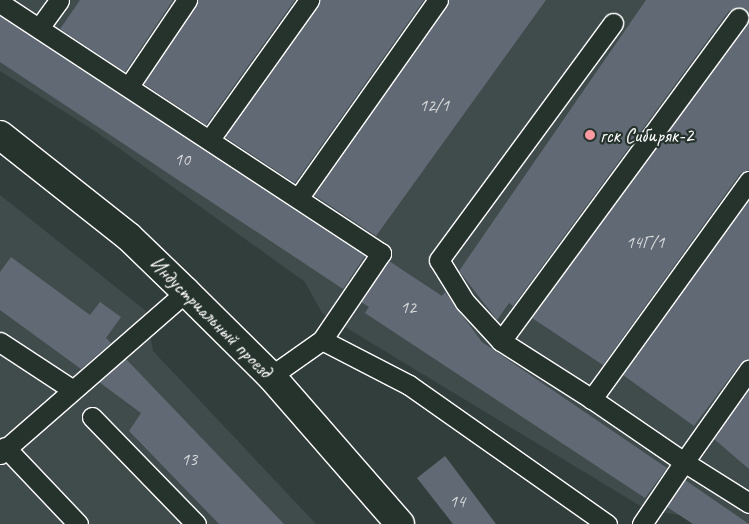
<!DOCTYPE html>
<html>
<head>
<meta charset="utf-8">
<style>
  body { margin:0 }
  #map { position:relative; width:749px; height:524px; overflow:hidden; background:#323e3b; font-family:Caveat,sans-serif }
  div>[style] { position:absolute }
  .built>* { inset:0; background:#404b4c }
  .building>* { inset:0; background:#616a74 }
  .roads { filter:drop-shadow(1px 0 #fff) drop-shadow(-1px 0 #fff) drop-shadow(0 1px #fff) drop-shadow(0 -1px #fff) }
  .service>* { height:19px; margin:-9.5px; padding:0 9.5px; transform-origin:9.5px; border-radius:9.5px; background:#26332d }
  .tertiary>* { height:28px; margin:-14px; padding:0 14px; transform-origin:14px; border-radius:14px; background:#26332d }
  .dots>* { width:14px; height:14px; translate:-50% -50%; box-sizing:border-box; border:2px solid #26332d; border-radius:50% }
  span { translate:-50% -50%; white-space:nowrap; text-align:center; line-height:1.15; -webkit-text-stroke:4.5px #26332d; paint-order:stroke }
  .number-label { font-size:18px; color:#d8dadc }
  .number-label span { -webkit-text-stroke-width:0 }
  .poi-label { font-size:20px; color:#fff }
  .left { translate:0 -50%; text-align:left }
  .street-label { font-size:20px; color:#fff }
</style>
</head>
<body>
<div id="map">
  <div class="built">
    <i style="clip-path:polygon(0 0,749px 0,749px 524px,693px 524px,680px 515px,647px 510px,322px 313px,305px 282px,95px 131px,0 71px)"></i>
    <i style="clip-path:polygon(0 195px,146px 311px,153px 351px,316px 524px,0 524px)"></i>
  </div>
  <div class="building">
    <i style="clip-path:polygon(80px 0,173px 0,125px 72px,60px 29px)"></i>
    <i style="clip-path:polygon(198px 0,295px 0,206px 125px,144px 84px)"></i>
    <i style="clip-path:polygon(320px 0,424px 0,295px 183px,225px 137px)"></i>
    <i style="clip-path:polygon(449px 0,546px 0,376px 236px,314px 195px)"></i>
    <i style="clip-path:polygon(646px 0,749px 0,749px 18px,740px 7px,729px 11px,513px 306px,509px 303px,497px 320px,459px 271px)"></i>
    <i style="clip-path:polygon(0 16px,365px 256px,343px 289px,0 62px)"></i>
    <i style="clip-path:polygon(749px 20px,749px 170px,740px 174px,603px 365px,532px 318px)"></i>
    <i style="clip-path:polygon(749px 200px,749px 359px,740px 364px,694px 426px,623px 375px)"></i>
    <i style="clip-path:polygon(11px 257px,90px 315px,100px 302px,121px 317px,106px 338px,111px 343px,81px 369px,0 310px,0 272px)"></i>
    <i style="clip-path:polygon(389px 261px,442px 296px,445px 292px,482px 342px,667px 468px,645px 498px,365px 313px,369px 307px,361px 302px)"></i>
    <i style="clip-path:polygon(126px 359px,284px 524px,219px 524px,129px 431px,141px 413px,99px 382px)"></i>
    <i style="clip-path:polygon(749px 390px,749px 469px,714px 439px)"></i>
    <i style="clip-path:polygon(445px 456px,496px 524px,453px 524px,417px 478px)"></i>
    <i style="clip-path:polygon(685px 480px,749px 524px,693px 524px,667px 507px)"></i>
  </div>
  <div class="roads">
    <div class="service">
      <i style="left:0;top:3px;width:456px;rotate:33.3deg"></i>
      <i style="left:381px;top:253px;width:105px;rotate:124.1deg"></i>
      <i style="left:39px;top:28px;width:34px;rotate:-54deg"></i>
      <i style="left:129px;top:86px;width:104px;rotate:-56deg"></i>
      <i style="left:210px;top:139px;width:171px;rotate:-54.5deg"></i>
      <i style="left:749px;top:181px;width:269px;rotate:125.8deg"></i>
      <i style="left:592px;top:399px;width:112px;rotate:34.4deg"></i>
      <i style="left:684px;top:462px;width:113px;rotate:-54.8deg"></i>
      <i style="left:299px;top:197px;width:241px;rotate:-54.8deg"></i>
      <i style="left:501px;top:341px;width:53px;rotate:-132.7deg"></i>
      <i style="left:465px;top:302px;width:49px;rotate:-121.8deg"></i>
      <i style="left:439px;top:260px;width:294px;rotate:-53.7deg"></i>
      <i style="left:0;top:342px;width:87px;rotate:33.3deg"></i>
      <i style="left:271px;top:376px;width:62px;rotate:-35.2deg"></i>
      <i style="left:322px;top:340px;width:98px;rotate:27.3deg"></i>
      <i style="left:409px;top:385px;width:242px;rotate:35.1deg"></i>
      <i style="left:592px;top:399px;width:108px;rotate:-147.5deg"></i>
      <i style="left:501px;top:341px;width:401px;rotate:-53.7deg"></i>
      <i style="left:92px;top:417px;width:149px;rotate:45.8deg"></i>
      <i style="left:5px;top:447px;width:106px;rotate:46.5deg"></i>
      <i style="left:0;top:454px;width:247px;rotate:-41.1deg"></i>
      <i style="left:642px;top:524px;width:75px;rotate:-55.9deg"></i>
      <i style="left:684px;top:462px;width:77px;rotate:32.2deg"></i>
    </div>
    <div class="tertiary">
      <i style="left:0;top:135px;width:164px;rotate:38.3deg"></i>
      <i style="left:129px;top:237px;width:79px;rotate:44deg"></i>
      <i style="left:186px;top:292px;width:120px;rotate:44.7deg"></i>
      <i style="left:271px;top:376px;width:196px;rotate:48.9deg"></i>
    </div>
  </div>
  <div class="dots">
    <i style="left:590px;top:135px;background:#ff9aa2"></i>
  </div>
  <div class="number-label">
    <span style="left:434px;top:105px">12/1</span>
    <span style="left:182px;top:159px">10</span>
    <span style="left:645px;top:242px">14Г/1</span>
    <span style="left:408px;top:307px">12</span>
    <span style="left:189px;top:459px">13</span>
    <span style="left:457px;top:501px">14</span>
  </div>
  <div class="poi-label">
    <span class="left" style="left:600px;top:135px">гск Сибиряк-2</span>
  </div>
  <div class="street-label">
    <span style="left:211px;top:317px;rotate:45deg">Индустриальный проезд</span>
  </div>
</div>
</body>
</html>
